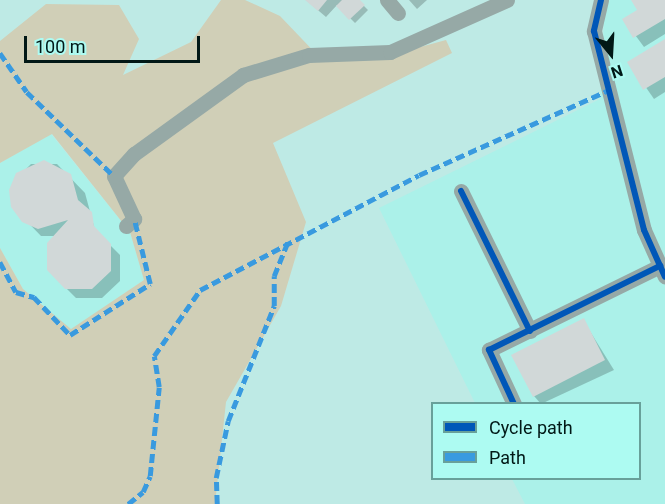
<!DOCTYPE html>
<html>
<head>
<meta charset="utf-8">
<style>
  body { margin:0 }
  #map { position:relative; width:665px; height:504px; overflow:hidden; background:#beeae5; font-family:Roboto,sans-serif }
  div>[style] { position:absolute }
  .built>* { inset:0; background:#abf1e9 }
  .green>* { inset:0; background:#d0cfb7 }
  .shadow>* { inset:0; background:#0003 }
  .building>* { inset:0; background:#d1d8d8 }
  .minor>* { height:15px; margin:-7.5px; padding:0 7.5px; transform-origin:7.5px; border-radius:7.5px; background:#96a9a6 }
  .quiet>* { height:4.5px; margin-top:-2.25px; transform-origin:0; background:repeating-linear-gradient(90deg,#399adf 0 9px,transparent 0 13.5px) }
  .cycleway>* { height:6px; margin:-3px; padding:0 3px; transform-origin:3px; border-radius:3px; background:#0057b8 }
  span { translate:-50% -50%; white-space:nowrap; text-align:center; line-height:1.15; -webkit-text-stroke:6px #adfbf2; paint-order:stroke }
  .legend { position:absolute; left:431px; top:402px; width:210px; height:78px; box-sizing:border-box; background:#adfbf2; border:2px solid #68a09a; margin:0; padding:8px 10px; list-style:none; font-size:18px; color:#011816 }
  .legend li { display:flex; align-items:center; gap:12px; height:30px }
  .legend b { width:30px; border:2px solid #68a09a }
  .north { position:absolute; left:581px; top:24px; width:60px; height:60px; -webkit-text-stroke:4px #adfbf2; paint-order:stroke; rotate:162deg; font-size:16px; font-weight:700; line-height:24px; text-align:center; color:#011816 }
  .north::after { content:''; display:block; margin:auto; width:21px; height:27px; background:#011816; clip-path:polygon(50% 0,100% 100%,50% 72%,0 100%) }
  .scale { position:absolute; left:24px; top:36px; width:176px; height:27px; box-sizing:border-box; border:3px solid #011816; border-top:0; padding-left:8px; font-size:18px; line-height:21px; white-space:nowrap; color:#011816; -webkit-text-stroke:4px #adfbf2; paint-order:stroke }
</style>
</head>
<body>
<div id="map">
  <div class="built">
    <i style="clip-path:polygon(605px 0,665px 0,665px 504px,525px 504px,512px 479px,640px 478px,640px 404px,475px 403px,379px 208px,600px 99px)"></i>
    <i style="clip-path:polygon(51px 134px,130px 232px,144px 280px,71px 330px,23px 289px,0 248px,0 163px)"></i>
  </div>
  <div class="green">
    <i style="clip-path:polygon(221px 0,245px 0,280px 16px,323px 61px,387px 56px,446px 40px,452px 53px,273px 143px,306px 222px,281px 306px,226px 402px,215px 504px,0 504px,0 248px,23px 289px,71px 329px,144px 280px,130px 232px,52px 134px,0 163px,0 41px,46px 4px,119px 5px,139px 39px,123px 75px,191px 42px)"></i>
  </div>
  <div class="shadow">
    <i style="clip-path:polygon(306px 0,358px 0,368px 10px,355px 23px,337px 5px,326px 17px)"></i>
    <i style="clip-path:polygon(409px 0,427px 0,417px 9px)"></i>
    <i style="clip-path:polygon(633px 0,665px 0,665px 34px,644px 47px,624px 20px,639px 11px)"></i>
    <i style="clip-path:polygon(665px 41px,665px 92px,654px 99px,629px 63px)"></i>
    <i style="clip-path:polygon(31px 164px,57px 164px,85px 193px,95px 230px,120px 255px,120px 281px,102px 298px,76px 298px,66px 288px,57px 236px,41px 236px,13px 207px,13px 182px)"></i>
    <i style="clip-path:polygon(583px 320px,614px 370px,541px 404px,534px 396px)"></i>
  </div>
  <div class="building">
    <i style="clip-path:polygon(305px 0,327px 0,318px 11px)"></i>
    <i style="clip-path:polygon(342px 0,360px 0,365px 5px,349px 20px,336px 6px)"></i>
    <i style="clip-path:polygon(631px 0,665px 0,665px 19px,633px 38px,622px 19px,637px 10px)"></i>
    <i style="clip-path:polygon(665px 39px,665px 77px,643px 90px,627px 62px)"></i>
    <i style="clip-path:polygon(44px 160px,71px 174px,78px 200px,92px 212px,94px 226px,111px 244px,111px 271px,92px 289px,65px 289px,47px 270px,47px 243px,68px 220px,38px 229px,22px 222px,11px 207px,9px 190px,16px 173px)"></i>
    <i style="clip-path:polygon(584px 318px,605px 360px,533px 397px,511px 355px)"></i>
  </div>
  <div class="minor">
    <i style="left:387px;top:0;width:17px;rotate:50deg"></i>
    <i style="left:601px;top:0;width:32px;rotate:103deg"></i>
    <i style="left:594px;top:31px;width:205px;rotate:75.9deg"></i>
    <i style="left:644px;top:230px;width:51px;rotate:65.9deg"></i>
    <i style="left:461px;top:191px;width:156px;rotate:63.8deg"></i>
    <i style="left:126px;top:226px;width:11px;rotate:-41deg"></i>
    <i style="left:134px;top:219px;width:47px;rotate:-114.9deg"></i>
    <i style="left:114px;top:176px;width:30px;rotate:-48deg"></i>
    <i style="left:134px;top:154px;width:135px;rotate:-35.9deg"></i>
    <i style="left:243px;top:75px;width:69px;rotate:-16.9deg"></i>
    <i style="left:309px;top:55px;width:81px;rotate:-2.1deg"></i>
    <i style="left:390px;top:52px;width:128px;rotate:-24deg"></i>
    <i style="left:514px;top:404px;width:60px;rotate:-114.8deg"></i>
    <i style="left:489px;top:350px;width:191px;rotate:-26.2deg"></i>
  </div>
  <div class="quiet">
    <i style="left:0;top:53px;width:47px;rotate:55.3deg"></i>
    <i style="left:27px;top:92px;width:121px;rotate:44deg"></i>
    <i style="left:0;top:262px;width:34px;rotate:62deg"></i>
    <i style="left:16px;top:292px;width:19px;rotate:16deg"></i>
    <i style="left:34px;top:297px;width:52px;rotate:46.5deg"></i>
    <i style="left:70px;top:335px;width:95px;rotate:-32.5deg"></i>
    <i style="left:150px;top:284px;width:67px;rotate:-103.8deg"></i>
    <i style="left:128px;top:504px;width:19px;rotate:-39deg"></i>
    <i style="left:143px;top:492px;width:17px;rotate:-66deg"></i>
    <i style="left:150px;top:476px;width:89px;rotate:-84.2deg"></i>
    <i style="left:159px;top:387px;width:31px;rotate:-99deg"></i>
    <i style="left:154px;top:356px;width:80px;rotate:-55.1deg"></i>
    <i style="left:200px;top:290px;width:247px;rotate:-27.7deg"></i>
    <i style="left:419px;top:175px;width:208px;rotate:-24.1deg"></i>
    <i style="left:217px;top:504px;width:26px;rotate:-92deg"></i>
    <i style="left:216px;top:478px;width:58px;rotate:-78.1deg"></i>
    <i style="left:228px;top:421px;width:124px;rotate:-68.2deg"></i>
    <i style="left:274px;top:306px;width:30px;rotate:-90deg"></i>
    <i style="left:274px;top:276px;width:40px;rotate:-68deg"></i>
  </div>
  <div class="cycleway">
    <i style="left:601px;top:0;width:32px;rotate:103deg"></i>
    <i style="left:594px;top:31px;width:205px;rotate:75.9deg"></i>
    <i style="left:644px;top:230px;width:51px;rotate:65.9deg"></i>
    <i style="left:461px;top:191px;width:156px;rotate:63.8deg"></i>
    <i style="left:514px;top:404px;width:60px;rotate:-114.8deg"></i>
    <i style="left:489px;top:350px;width:191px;rotate:-26.2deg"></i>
  </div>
  <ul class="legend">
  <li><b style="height:8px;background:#0057b8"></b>Cycle path</li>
  <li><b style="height:8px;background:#399adf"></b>Path</li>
  </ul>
  <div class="north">N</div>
  <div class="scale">100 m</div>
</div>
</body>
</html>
